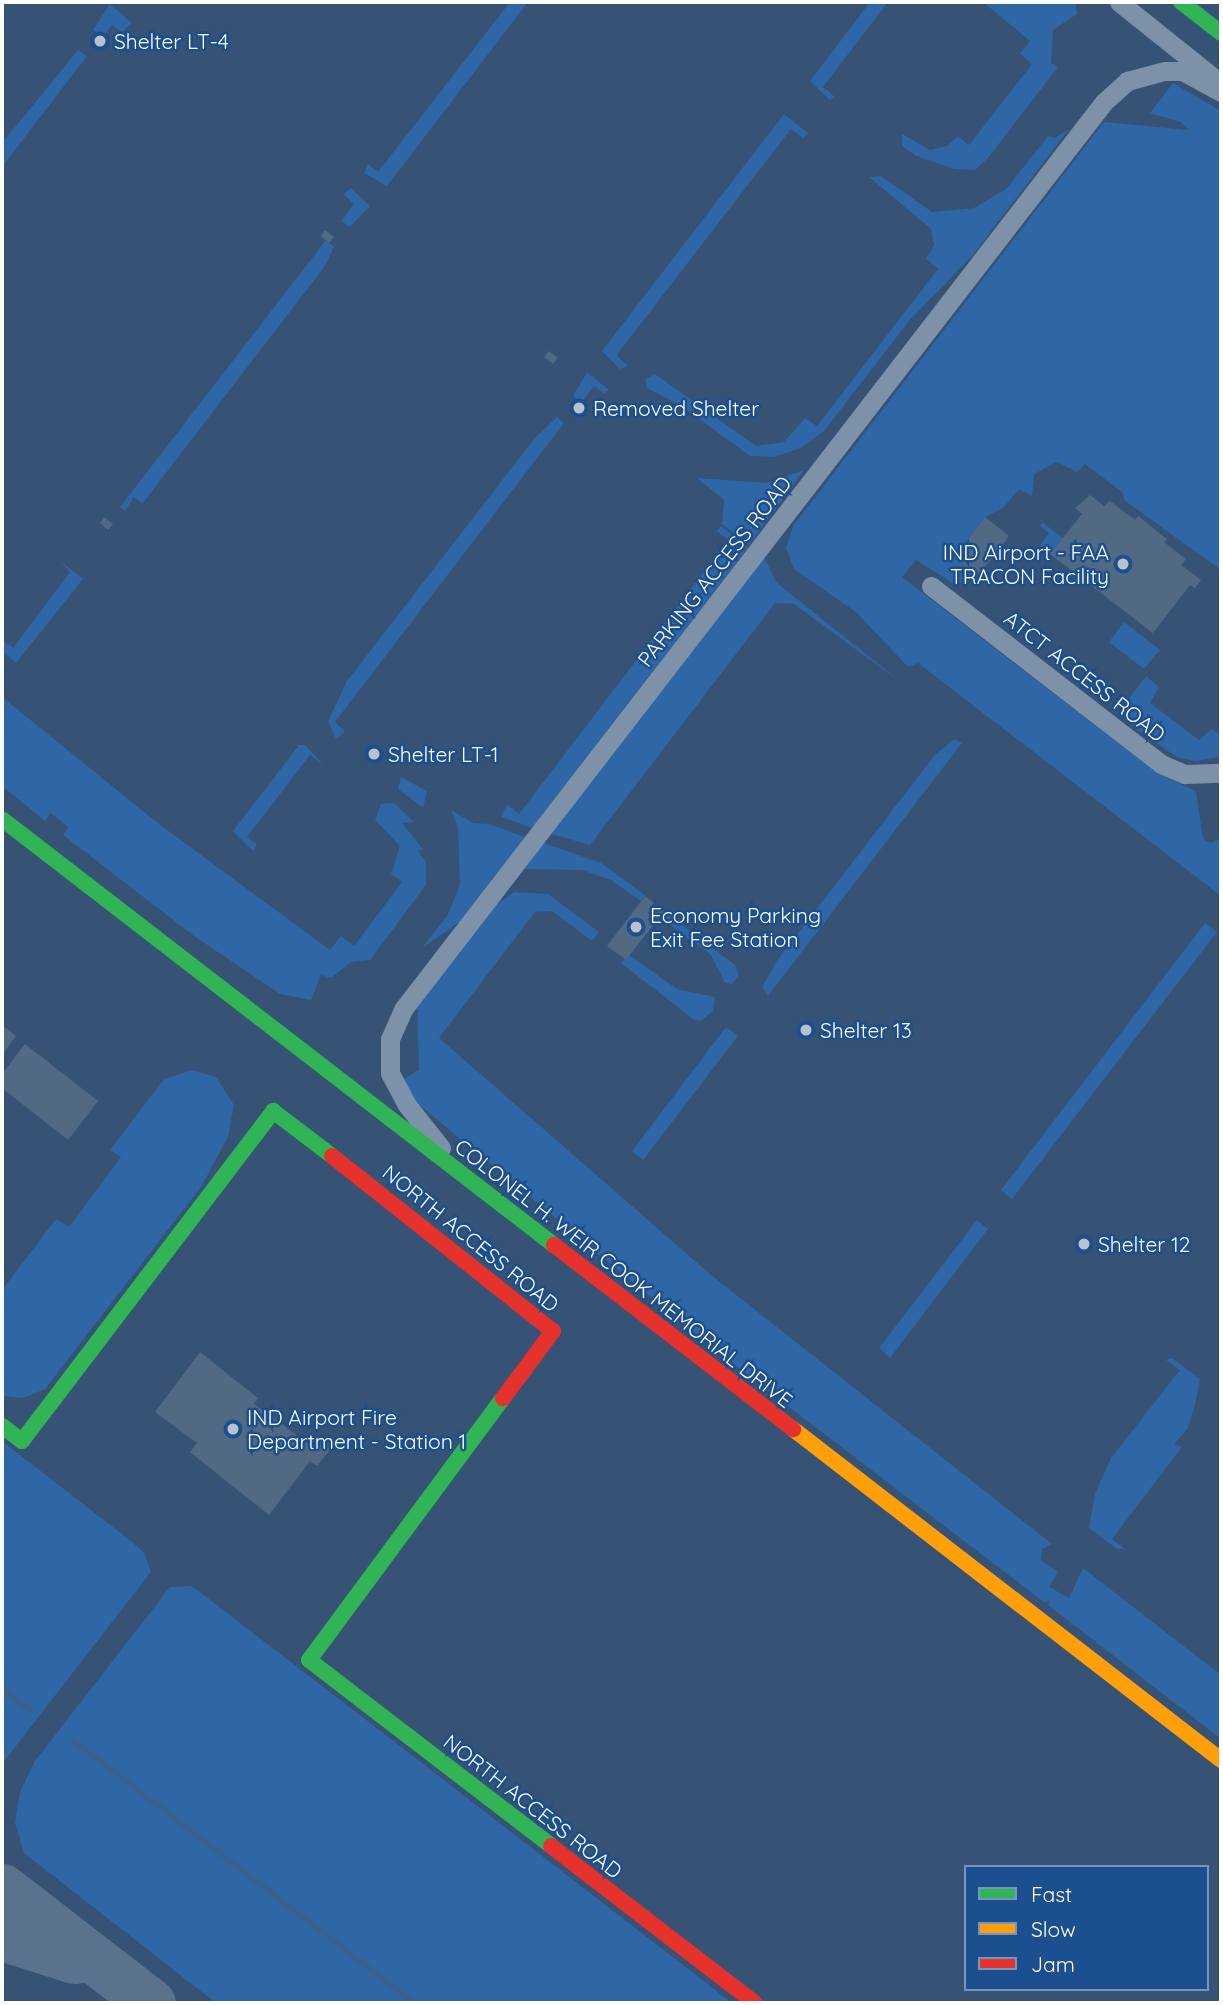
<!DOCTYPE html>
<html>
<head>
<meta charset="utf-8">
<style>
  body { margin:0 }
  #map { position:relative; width:1223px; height:2005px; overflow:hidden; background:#365274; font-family:Quicksand,sans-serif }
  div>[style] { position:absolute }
  .green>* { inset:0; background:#2f66a5 }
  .stream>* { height:5px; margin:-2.5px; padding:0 2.5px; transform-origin:2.5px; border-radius:2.5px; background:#3b618d }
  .taxiway>* { height:49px; margin:-24.5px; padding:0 24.5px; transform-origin:24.5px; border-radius:24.5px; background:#5a728e }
  .building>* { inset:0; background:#526984 }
  .street>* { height:19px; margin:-9.5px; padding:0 9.5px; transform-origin:9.5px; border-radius:9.5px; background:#7d92a8 }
  .fast>* { height:16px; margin:-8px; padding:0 8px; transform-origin:8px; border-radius:8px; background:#30b455 }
  .slow>* { height:16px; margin:-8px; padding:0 8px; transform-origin:8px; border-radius:8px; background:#ff9f0a }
  .jam>* { height:16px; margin:-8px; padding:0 8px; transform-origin:8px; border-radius:8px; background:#e5322d }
  .dots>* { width:19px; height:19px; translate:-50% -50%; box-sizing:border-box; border:4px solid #1b4f8f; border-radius:50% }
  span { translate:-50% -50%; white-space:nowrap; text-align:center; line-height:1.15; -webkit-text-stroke:5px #1b4f8f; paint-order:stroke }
  .poi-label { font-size:21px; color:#fff }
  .left { translate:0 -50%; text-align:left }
  .right { translate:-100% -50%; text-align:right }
  .street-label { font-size:21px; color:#fff }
  .frame { position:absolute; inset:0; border:4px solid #fff; pointer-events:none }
  .legend { position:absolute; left:964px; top:1865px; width:245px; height:126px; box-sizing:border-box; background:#1b4f8f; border:2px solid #7695bc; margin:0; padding:9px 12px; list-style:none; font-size:21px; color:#fff }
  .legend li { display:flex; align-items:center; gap:14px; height:35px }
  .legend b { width:35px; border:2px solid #7695bc }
</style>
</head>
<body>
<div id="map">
  <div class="green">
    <i style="clip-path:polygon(510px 2px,528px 2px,387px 186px,364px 173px,368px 164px,378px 172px)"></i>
    <i style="clip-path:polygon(870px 2px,888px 2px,823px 87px,835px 97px,830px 100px,810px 81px)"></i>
    <i style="clip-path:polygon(983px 2px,1075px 2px,1077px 14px,1053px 30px,1051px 63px,1058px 67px,988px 158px,975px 170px,954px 169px,916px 156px,902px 146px,902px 134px,930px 150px,947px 146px,958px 136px,969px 145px,1032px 64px,1020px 54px,1030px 41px)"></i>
    <i style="clip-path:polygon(110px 4px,132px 23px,122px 32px,112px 25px,103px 37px,93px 30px)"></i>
    <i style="clip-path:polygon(78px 50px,87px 56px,2px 167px,2px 143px)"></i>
    <i style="clip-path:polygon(1173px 83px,1221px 111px,1221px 570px,1124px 500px,1123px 493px,1085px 464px,1077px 472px,1057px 462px,1034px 474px,1032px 496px,1019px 489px,1003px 508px,985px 517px,954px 556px,978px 576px,981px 572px,988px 578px,954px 584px,916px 560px,902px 577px,1157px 773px,1196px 791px,1203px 839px,1211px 843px,1221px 839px,1221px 896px,918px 663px,908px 667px,856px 612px,794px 569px,786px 548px,793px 526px,1104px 122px,1189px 130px,1181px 122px,1150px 113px)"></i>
    <i style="clip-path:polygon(784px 114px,808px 133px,803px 138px,791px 129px,619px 352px,617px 356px,628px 366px,620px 369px,602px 351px)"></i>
    <i style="clip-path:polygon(1069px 129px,972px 256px,909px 321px,824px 431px,801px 448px,774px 457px,750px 456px,683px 407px,647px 388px,645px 379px,655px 374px,756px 446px,784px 442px,805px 418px,817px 426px,938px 269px,926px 259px,934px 245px,931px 229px,869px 177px,881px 176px,932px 212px,974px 208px,1006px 189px,1048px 136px,1055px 138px)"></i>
    <i style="clip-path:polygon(351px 188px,370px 206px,350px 227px,341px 221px,354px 204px,343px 194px)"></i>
    <i style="clip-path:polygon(326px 240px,334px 247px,325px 266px,146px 499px,142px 503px,134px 497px,125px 511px,120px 507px)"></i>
    <i style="clip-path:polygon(587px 372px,609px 390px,604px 394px,594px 386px,581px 403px,573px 396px)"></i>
    <i style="clip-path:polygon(557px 417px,564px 423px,335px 722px,345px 732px,336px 739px,328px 721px,347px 681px,534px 439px)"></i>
    <i style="clip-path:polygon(804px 470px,749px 545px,722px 524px,724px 500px,697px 478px,767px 483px)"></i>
    <i style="clip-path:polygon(1042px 522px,1063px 538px,1050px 554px,1040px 545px,1049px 533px,1040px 526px)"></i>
    <i style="clip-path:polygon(721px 526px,748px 547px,532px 828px,501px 817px,507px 804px,519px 814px,728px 540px,717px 531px)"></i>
    <i style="clip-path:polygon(764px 557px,777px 583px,902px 683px,794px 604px,775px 603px,590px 845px,548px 833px)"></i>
    <i style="clip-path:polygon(60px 561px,83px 579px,16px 663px,2px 651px,2px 640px,13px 648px,70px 572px)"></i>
    <i style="clip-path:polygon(1124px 622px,1160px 650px,1144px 669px,1109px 642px)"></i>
    <i style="clip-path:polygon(1146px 676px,1159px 687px,1150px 703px,1199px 740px,1212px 729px,1221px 736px,1221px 757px,1195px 761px,1177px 757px,1132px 726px,1126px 717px,1127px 701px)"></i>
    <i style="clip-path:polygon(2px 697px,159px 824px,330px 950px,341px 936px,354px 946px,402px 882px,391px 874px,400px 846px,375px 820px,381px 804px,394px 803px,414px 822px,402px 823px,423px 849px,418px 851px,426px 862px,426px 885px,370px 960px,351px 962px,331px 978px,321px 975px,311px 1000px,280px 994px,194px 936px,63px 835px,68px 827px,51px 813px,45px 821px,2px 786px)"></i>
    <i style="clip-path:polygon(954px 739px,962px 743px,768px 996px,762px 987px,776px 962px,934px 756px)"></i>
    <i style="clip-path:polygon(299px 745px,305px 745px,323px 764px,310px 755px,247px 837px,257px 844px,253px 851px,233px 831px)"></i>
    <i style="clip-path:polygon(401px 777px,427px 791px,423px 808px,398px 789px)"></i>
    <i style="clip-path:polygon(451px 810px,473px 823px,489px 824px,525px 837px,461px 921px,422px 948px,447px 916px,460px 885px,458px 827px)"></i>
    <i style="clip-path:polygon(541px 842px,601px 863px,645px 895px,641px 901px,611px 880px,582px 870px,525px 869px)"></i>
    <i style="clip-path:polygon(514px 892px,548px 894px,599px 932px,592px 941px,552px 911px,535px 912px,439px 1038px,711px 1275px,1052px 1544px,1042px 1549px,1041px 1560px,1058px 1572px,1049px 1587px,1069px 1598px,1083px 1568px,1221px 1675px,1221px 1739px,1048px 1605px,1050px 1600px,1045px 1603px,716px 1351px,411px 1098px,402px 1081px,419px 1069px,417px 1004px,492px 908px)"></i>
    <i style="clip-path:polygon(664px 911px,735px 965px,739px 975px,732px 984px,725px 983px,711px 955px,660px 917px)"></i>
    <i style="clip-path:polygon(1205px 923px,1217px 932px,1012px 1199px,1001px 1190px)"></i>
    <i style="clip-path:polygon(629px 955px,677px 989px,715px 997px,713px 1011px,701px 1021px,693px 1019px,621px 963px)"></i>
    <i style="clip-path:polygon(726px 1027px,738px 1036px,643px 1160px,632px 1151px)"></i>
    <i style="clip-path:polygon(192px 1070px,216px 1077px,234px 1105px,228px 1137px,201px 1187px,45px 1389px,23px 1398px,2px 1396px,2px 1290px,56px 1219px,69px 1227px,121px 1157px,110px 1150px,164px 1079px)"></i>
    <i style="clip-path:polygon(977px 1220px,988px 1229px,890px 1358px,879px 1348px)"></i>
    <i style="clip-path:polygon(1172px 1358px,1200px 1379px,1195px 1405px,1188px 1428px,1174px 1444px,1182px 1447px,1112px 1539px,1125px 1549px,1117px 1549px,1089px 1528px,1095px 1494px,1111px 1458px,1180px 1370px,1166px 1360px)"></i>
    <i style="clip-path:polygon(2px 1441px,131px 1541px,144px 1553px,151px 1572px,2px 1764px)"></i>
    <i style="clip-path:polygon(192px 1586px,391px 1739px,732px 2003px,216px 2003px,24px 1853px,15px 1822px,20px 1792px,35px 1761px,170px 1587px)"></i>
  </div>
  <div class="stream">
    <i style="left:2px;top:1689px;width:36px;rotate:37deg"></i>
    <i style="left:73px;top:1740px;width:431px;rotate:37.6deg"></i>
  </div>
  <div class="taxiway">
    <i style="left:2px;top:1888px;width:188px;rotate:37.7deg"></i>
    <i style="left:2px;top:1936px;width:76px;rotate:17.7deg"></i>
  </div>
  <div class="building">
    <i style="clip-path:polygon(98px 33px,108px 41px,102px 49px,92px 41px)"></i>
    <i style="clip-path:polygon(325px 230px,334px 237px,329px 243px,321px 236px)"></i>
    <i style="clip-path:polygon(549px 351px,558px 358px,553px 364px,544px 357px)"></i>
    <i style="clip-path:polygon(578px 401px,587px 408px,580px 416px,572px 409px)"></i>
    <i style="clip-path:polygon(1090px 495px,1104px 506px,1110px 501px,1135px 520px,1138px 516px,1167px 539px,1164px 542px,1186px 559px,1181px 565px,1201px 580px,1195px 588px,1190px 585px,1153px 633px,1050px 554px,1082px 514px,1075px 508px)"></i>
    <i style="clip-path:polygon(104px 517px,113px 524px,108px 530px,100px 523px)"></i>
    <i style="clip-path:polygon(985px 517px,1009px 536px,978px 576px,954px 557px)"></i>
    <i style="clip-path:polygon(372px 748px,381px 755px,376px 761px,367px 754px)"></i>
    <i style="clip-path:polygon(645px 896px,664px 911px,626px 960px,607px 946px)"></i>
    <i style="clip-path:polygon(804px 1023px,813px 1030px,808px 1037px,799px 1030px)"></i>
    <i style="clip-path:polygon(2px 1025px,16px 1036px,2px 1055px)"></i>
    <i style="clip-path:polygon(25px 1044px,98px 1101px,68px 1140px,2px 1088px,2px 1074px)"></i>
    <i style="clip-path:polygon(1082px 1238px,1091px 1245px,1087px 1251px,1078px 1244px)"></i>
    <i style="clip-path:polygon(200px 1352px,258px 1398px,254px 1404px,310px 1445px,317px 1435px,333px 1446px,317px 1466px,310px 1461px,269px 1515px,190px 1452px,197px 1443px,155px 1412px)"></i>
  </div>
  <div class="street">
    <i style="left:1119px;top:2px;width:123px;rotate:38.7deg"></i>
    <i style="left:931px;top:586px;width:291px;rotate:37.7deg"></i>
    <i style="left:1161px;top:764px;width:26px;rotate:23deg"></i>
    <i style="left:1185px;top:774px;width:36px;rotate:-2deg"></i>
    <i style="left:441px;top:1148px;width:55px;rotate:-128.3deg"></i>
    <i style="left:407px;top:1105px;width:36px;rotate:-118deg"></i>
    <i style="left:390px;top:1073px;width:34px;rotate:-90deg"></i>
    <i style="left:390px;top:1039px;width:34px;rotate:-66deg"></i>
    <i style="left:404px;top:1008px;width:1145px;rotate:-52.31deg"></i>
    <i style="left:1104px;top:102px;width:31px;rotate:-42deg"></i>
    <i style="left:1127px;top:81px;width:39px;rotate:-15deg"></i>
    <i style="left:1165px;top:71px;width:17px"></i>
    <i style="left:1182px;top:71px;width:44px;rotate:28.3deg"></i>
  </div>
  <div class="fast">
    <i style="left:1181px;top:2px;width:51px;rotate:37.8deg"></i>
    <i style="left:2px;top:819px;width:697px;rotate:37.66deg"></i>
    <i style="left:503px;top:1398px;width:326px;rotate:126.5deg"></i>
    <i style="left:309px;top:1660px;width:305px;rotate:37.5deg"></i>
    <i style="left:2px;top:1426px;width:25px;rotate:37deg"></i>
    <i style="left:22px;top:1441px;width:415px;rotate:-52.7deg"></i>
    <i style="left:273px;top:1111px;width:74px;rotate:37.3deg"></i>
  </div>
  <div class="slow">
    <i style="left:793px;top:1429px;width:541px;rotate:37.72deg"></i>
  </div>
  <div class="jam">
    <i style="left:332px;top:1156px;width:282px;rotate:38.4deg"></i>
    <i style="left:553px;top:1331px;width:84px;rotate:126.7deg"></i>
    <i style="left:554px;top:1245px;width:302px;rotate:37.6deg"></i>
    <i style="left:551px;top:1846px;width:257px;rotate:37.6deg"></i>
  </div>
  <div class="dots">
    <i style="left:100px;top:41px;background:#b9c2ce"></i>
    <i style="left:579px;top:408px;background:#b9c2ce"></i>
    <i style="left:1123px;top:564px;background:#b9c2ce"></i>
    <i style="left:374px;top:754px;background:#b9c2ce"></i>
    <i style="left:636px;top:927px;background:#b9c2ce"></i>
    <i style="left:806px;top:1030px;background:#b9c2ce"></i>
    <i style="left:1084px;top:1244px;background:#b9c2ce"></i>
    <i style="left:233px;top:1429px;background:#b9c2ce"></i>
  </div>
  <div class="poi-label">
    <span class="left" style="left:114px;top:41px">Shelter LT-4</span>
    <span class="left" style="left:593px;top:408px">Removed Shelter</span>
    <span class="right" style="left:1109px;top:564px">IND Airport - FAA<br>TRACON Facility</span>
    <span class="left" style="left:388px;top:754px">Shelter LT-1</span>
    <span class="left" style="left:650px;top:927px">Economy Parking<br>Exit Fee Station</span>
    <span class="left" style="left:820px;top:1030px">Shelter 13</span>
    <span class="left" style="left:1098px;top:1244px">Shelter 12</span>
    <span class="left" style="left:247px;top:1429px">IND Airport Fire<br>Department - Station 1</span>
  </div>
  <div class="street-label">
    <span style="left:714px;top:571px;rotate:-52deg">PARKING ACCESS ROAD</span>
    <span style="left:1085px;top:676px;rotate:38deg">ATCT ACCESS ROAD</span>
    <span style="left:471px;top:1238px;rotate:39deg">NORTH ACCESS ROAD</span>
    <span style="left:624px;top:1273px;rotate:38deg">COLONEL H. WEIR COOK MEMORIAL DRIVE</span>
    <span style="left:533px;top:1806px;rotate:38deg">NORTH ACCESS ROAD</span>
  </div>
  <div class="frame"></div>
  <ul class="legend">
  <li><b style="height:9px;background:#30b455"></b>Fast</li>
  <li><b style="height:9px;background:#ff9f0a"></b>Slow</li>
  <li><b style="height:9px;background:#e5322d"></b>Jam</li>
  </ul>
</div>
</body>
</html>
